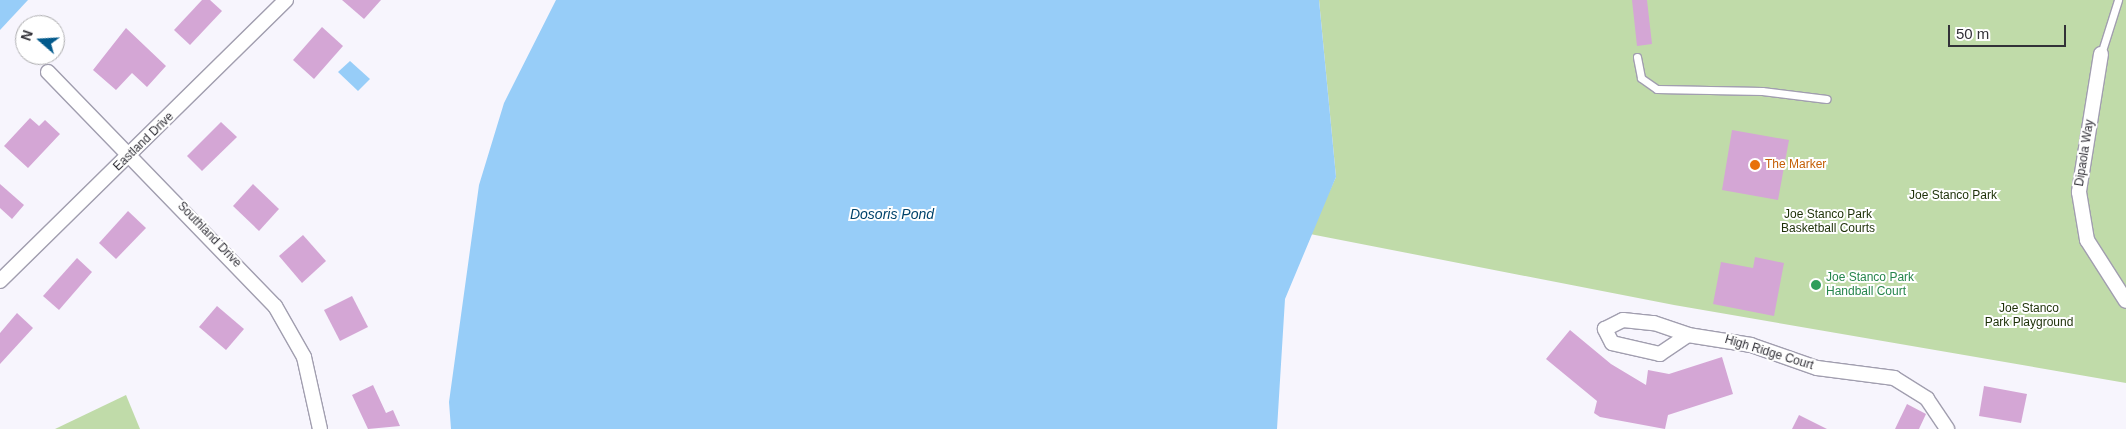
<!DOCTYPE html>
<html>
<head>
<meta charset="utf-8">
<style>
  body { margin:0 }
  #map { position:relative; width:2126px; height:429px; overflow:hidden; background:#f7f5fd; font-family:Helvetica,sans-serif }
  div>[style] { position:absolute }
  .green>* { inset:0; background:#c0dba9 }
  .water>* { inset:0; background:#97cdf8 }
  .building>* { inset:0; background:#d4a6d5 }
  .roads { filter:drop-shadow(1px 0 #a19eaf) drop-shadow(-1px 0 #a19eaf) drop-shadow(0 1px #a19eaf) drop-shadow(0 -1px #a19eaf) }
  .lane>* { height:7px; margin:-3.5px; padding:0 3.5px; transform-origin:3.5px; border-radius:3.5px; background:#fff }
  .street>* { height:14px; margin:-7px; padding:0 7px; transform-origin:7px; border-radius:7px; background:#fff }
  .dots>* { width:14px; height:14px; translate:-50% -50%; box-sizing:border-box; border:2px solid #fff; border-radius:50% }
  span { translate:-50% -50%; white-space:nowrap; text-align:center; line-height:1.15; -webkit-text-stroke:4px #fff; paint-order:stroke }
  .street-label { font-size:12px; color:#323138 }
  .food-label { font-size:12px; color:#c56008 }
  .left { translate:0 -50%; text-align:left }
  .park-label { font-size:12px; color:#1d3007 }
  .leisure-label { font-size:12px; color:#27864d }
  .water-label { font-size:14px; color:#00436b; font-style:italic }
  .north { position:absolute; left:15px; top:15px; width:50px; height:50px; box-sizing:border-box; background:#fff; border:1px solid #adadaf; border-radius:50%; rotate:289deg; font-size:14px; font-weight:700; line-height:20px; text-align:center; color:#323138 }
  .north::after { content:''; display:block; margin:auto; width:18px; height:22px; background:#035a8c; clip-path:polygon(50% 0,100% 100%,50% 72%,0 100%) }
  .scale { position:absolute; left:1948px; top:25px; width:118px; height:22px; box-sizing:border-box; border:2px solid #323138; border-top:0; padding-left:6px; font-size:15px; line-height:18px; white-space:nowrap; color:#323138; -webkit-text-stroke:4px #fff; paint-order:stroke }
</style>
</head>
<body>
<div id="map">
  <div class="green">
    <i style="clip-path:polygon(1319px 0,2126px 0,2126px 383px,1674px 305px,1310px 234px,1336px 177px)"></i>
    <i style="clip-path:polygon(126px 395px,140px 429px,55px 429px)"></i>
  </div>
  <div class="water">
    <i style="clip-path:polygon(0 0,28px 0,0 30px)"></i>
    <i style="clip-path:polygon(556px 0,1319px 0,1336px 177px,1285px 299px,1277px 429px,451px 429px,449px 402px,479px 185px,504px 103px)"></i>
    <i style="clip-path:polygon(350px 61px,370px 79px,358px 91px,338px 72px)"></i>
  </div>
  <div class="building">
    <i style="clip-path:polygon(202px 0,210px 0,222px 11px,190px 45px,174px 30px)"></i>
    <i style="clip-path:polygon(342px 0,381px 0,364px 19px)"></i>
    <i style="clip-path:polygon(1632px 0,1647px 0,1652px 44px,1637px 46px)"></i>
    <i style="clip-path:polygon(322px 27px,343px 46px,314px 79px,293px 60px)"></i>
    <i style="clip-path:polygon(126px 28px,166px 66px,147px 87px,132px 73px,116px 90px,93px 70px)"></i>
    <i style="clip-path:polygon(30px 118px,39px 126px,45px 120px,60px 134px,28px 168px,4px 146px)"></i>
    <i style="clip-path:polygon(221px 122px,237px 137px,202px 171px,187px 156px)"></i>
    <i style="clip-path:polygon(1732px 130px,1789px 140px,1778px 200px,1722px 190px)"></i>
    <i style="clip-path:polygon(0 184px,24px 205px,12px 219px,0 208px)"></i>
    <i style="clip-path:polygon(253px 184px,279px 209px,259px 231px,233px 206px)"></i>
    <i style="clip-path:polygon(128px 211px,146px 228px,116px 259px,99px 243px)"></i>
    <i style="clip-path:polygon(303px 235px,326px 261px,302px 283px,279px 256px)"></i>
    <i style="clip-path:polygon(1755px 257px,1784px 263px,1774px 316px,1713px 304px,1721px 262px,1753px 268px)"></i>
    <i style="clip-path:polygon(77px 258px,92px 272px,59px 310px,43px 296px)"></i>
    <i style="clip-path:polygon(352px 296px,368px 327px,340px 341px,324px 310px)"></i>
    <i style="clip-path:polygon(217px 306px,244px 329px,226px 350px,199px 327px)"></i>
    <i style="clip-path:polygon(17px 313px,33px 328px,0 364px,0 333px)"></i>
    <i style="clip-path:polygon(1570px 330px,1611px 364px,1646px 385px,1648px 370px,1669px 374px,1722px 357px,1733px 394px,1668px 415px,1665px 429px,1600px 417px,1594px 413px,1597px 401px,1546px 359px)"></i>
    <i style="clip-path:polygon(373px 385px,386px 413px,393px 410px,400px 426px,368px 429px,352px 395px)"></i>
    <i style="clip-path:polygon(1984px 386px,2027px 394px,2021px 423px,1979px 416px)"></i>
    <i style="clip-path:polygon(1907px 404px,1926px 414px,1919px 429px,1895px 429px)"></i>
    <i style="clip-path:polygon(1799px 415px,1827px 429px,1792px 429px)"></i>
  </div>
  <div class="roads">
    <div class="lane">
      <i style="left:2101px;top:54px;width:57px;rotate:-72.5deg"></i>
      <i style="left:1637px;top:57px;width:21px;rotate:79deg"></i>
      <i style="left:1641px;top:78px;width:19px;rotate:35deg"></i>
      <i style="left:1657px;top:89px;width:105px;rotate:1.1deg"></i>
      <i style="left:1762px;top:91px;width:65px;rotate:7deg"></i>
    </div>
    <div class="street">
      <i style="left:2101px;top:54px;width:140px;rotate:99.1deg"></i>
      <i style="left:2079px;top:192px;width:49px;rotate:80.5deg"></i>
      <i style="left:2087px;top:240px;width:72px;rotate:57.4deg"></i>
      <i style="left:48px;top:72px;width:326px;rotate:45.9deg"></i>
      <i style="left:275px;top:306px;width:59px;rotate:60.4deg"></i>
      <i style="left:304px;top:357px;width:74px;rotate:77.5deg"></i>
      <i style="left:0;top:281px;width:401px;rotate:-44.5deg"></i>
      <i style="left:1688px;top:335px;width:34px;rotate:146deg"></i>
      <i style="left:1660px;top:354px;width:49px;rotate:-167.1deg"></i>
      <i style="left:1612px;top:343px;width:16px;rotate:-117deg"></i>
      <i style="left:1605px;top:329px;width:20px;rotate:-27deg"></i>
      <i style="left:1623px;top:320px;width:31px;rotate:6deg"></i>
      <i style="left:1654px;top:323px;width:36px;rotate:19deg"></i>
      <i style="left:1688px;top:335px;width:64px;rotate:9deg"></i>
      <i style="left:1751px;top:345px;width:70px;rotate:19.2deg"></i>
      <i style="left:1817px;top:368px;width:78px;rotate:7.4deg"></i>
      <i style="left:1894px;top:378px;width:39px;rotate:32deg"></i>
      <i style="left:1927px;top:399px;width:36px;rotate:56deg"></i>
    </div>
  </div>
  <div class="dots">
    <i style="left:1755px;top:165px;background:#e8710a"></i>
    <i style="left:1816px;top:285px;background:#2e9e5b"></i>
  </div>
  <div class="street-label">
    <span style="left:144px;top:142px;rotate:-44deg">Eastland Drive</span>
    <span style="left:2085px;top:153px;rotate:-81deg">Dipaola Way</span>
    <span style="left:209px;top:235px;rotate:46deg">Southland Drive</span>
    <span style="left:1769px;top:353px;rotate:17deg">High Ridge Court</span>
  </div>
  <div class="food-label">
    <span class="left" style="left:1765px;top:165px">The Marker</span>
  </div>
  <div class="park-label">
    <span style="left:1953px;top:196px">Joe Stanco Park</span>
    <span style="left:1828px;top:222px">Joe Stanco Park<br>Basketball Courts</span>
    <span style="left:2029px;top:316px">Joe Stanco<br>Park Playground</span>
  </div>
  <div class="leisure-label">
    <span class="left" style="left:1826px;top:285px">Joe Stanco Park<br>Handball Court</span>
  </div>
  <div class="water-label">
    <span style="left:892px;top:214px">Dosoris Pond</span>
  </div>
  <div class="north">N</div>
  <div class="scale">50 m</div>
</div>
</body>
</html>
